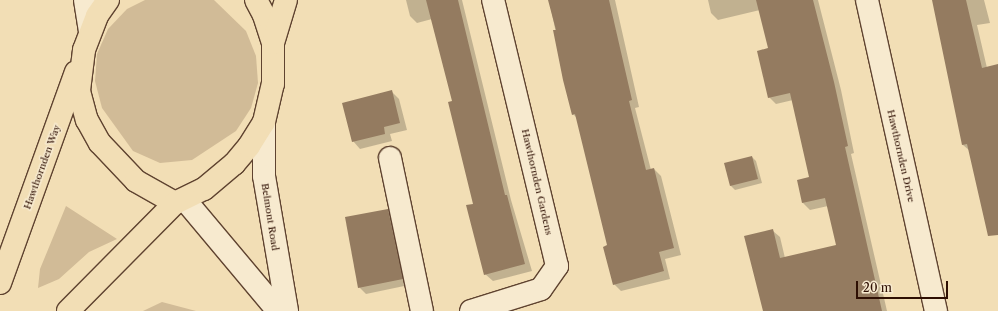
<!DOCTYPE html>
<html>
<head>
<meta charset="utf-8">
<style>
  body { margin:0 }
  #map { position:relative; width:998px; height:311px; overflow:hidden; background:#f2deb5; font-family:"Libre Caslon Text",serif }
  div>[style] { position:absolute }
  .green>* { inset:0; background:#d1bb97 }
  .shadow>* { inset:0; background:#0003 }
  .building>* { inset:0; background:#947b60 }
  .roads { filter:drop-shadow(1px 0 #5f4330) drop-shadow(-1px 0 #5f4330) drop-shadow(0 1px #5f4330) drop-shadow(0 -1px #5f4330) }
  .minor>* { height:22px; margin:-11px; padding:0 11px; transform-origin:11px; border-radius:11px; background:#f7eacf }
  .secondary>* { height:22px; margin:-11px; padding:0 11px; transform-origin:11px; border-radius:11px; background:#f7eacf }
  .trunk>* { height:22px; margin:-11px; padding:0 11px; transform-origin:11px; border-radius:11px; background:#f2deb5 }
  span { translate:-50% -50%; white-space:nowrap; text-align:center; line-height:1.15; -webkit-text-stroke:3px #f7eacf; paint-order:stroke }
  .street-label { font-size:10px; color:#2e0f03 }
  .scale { position:absolute; left:856px; top:281px; width:92px; height:18px; box-sizing:border-box; border:2px solid #2e0f03; border-top:0; padding-left:5px; font-size:12px; line-height:14px; white-space:nowrap; color:#2e0f03; -webkit-text-stroke:3px #f7eacf; paint-order:stroke }
</style>
</head>
<body>
<div id="map">
  <div class="green">
    <i style="clip-path:polygon(145px 0,214px 0,246px 31px,256px 56px,258px 83px,251px 108px,236px 131px,192px 160px,160px 163px,133px 151px,102px 108px,95px 81px,97px 54px,108px 29px,127px 9px)"></i>
    <i style="clip-path:polygon(66px 206px,117px 239px,89px 252px,59px 279px,38px 288px,40px 269px)"></i>
    <i style="clip-path:polygon(162px 302px,196px 311px,143px 311px)"></i>
  </div>
  <div class="shadow">
    <i style="clip-path:polygon(406px 0,462px 0,511px 200px,532px 271px,493px 281px,485px 274px,475px 204px,453px 102px,432px 19px,417px 23px,410px 16px)"></i>
    <i style="clip-path:polygon(549px 0,615px 0,639px 107px,635px 108px,651px 170px,654px 169px,661px 176px,681px 255px,665px 259px,670px 279px,621px 291px,614px 284px,609px 246px,578px 119px,573px 114px)"></i>
    <i style="clip-path:polygon(708px 0,818px 0,841px 90px,854px 153px,851px 154px,887px 311px,764px 311px,773px 231px,780px 237px,785px 258px,837px 246px,828px 206px,810px 210px,803px 203px,798px 181px,811px 178px,793px 100px,776px 104px,769px 97px,769px 49px,760px 10px,718px 20px,711px 13px)"></i>
    <i style="clip-path:polygon(933px 0,984px 0,990px 23px,977px 25px,987px 68px,998px 66px,998px 210px,970px 151px,963px 145px)"></i>
    <i style="clip-path:polygon(391px 91px,399px 99px,407px 130px,390px 134px,392px 141px,360px 149px,353px 141px)"></i>
    <i style="clip-path:polygon(752px 157px,756px 161px,762px 183px,735px 190px,731px 186px,725px 164px)"></i>
    <i style="clip-path:polygon(388px 210px,395px 217px,409px 285px,366px 294px,359px 287px)"></i>
  </div>
  <div class="building">
    <i style="clip-path:polygon(426px 0,458px 0,505px 195px,507px 195px,525px 264px,484px 275px,466px 205px,473px 204px,448px 102px,452px 101px)"></i>
    <i style="clip-path:polygon(548px 0,609px 0,632px 100px,629px 101px,646px 170px,654px 168px,674px 248px,659px 252px,664px 271px,613px 285px,603px 247px,607px 245px,575px 114px,572px 115px,563px 80px,553px 30px,556px 30px)"></i>
    <i style="clip-path:polygon(756px 0,813px 0,834px 82px,848px 146px,845px 147px,882px 311px,763px 311px,744px 236px,773px 229px,780px 258px,836px 245px,825px 198px,802px 203px,797px 180px,809px 177px,790px 93px,768px 98px,757px 51px,768px 48px)"></i>
    <i style="clip-path:polygon(932px 0,966px 0,982px 68px,998px 64px,998px 235px,988px 236px,967px 144px,962px 145px)"></i>
    <i style="clip-path:polygon(392px 90px,400px 123px,384px 127px,385px 134px,352px 142px,342px 103px)"></i>
    <i style="clip-path:polygon(752px 156px,758px 179px,730px 186px,724px 163px)"></i>
    <i style="clip-path:polygon(388px 209px,403px 279px,358px 288px,345px 217px)"></i>
  </div>
  <div class="roads">
    <div class="minor">
      <i style="left:867px;top:0;width:319px;rotate:77.5deg"></i>
      <i style="left:390px;top:158px;width:156px;rotate:78.2deg"></i>
      <i style="left:471px;top:311px;width:73px;rotate:-17.4deg"></i>
      <i style="left:541px;top:289px;width:28px;rotate:-55deg"></i>
      <i style="left:557px;top:266px;width:274px;rotate:-103.5deg"></i>
    </div>
    <div class="secondary">
      <i style="left:85px;top:0;width:32px;rotate:81deg"></i>
      <i style="left:264px;top:122px;width:54px;rotate:90deg"></i>
      <i style="left:264px;top:176px;width:137px;rotate:80.3deg"></i>
      <i style="left:185px;top:200px;width:145px;rotate:50deg"></i>
    </div>
    <div class="trunk">
      <i style="left:108px;top:0;width:19px;rotate:125deg"></i>
      <i style="left:97px;top:16px;width:36px;rotate:111deg"></i>
      <i style="left:84px;top:50px;width:41px;rotate:97deg"></i>
      <i style="left:79px;top:91px;width:30px;rotate:75deg"></i>
      <i style="left:87px;top:120px;width:26px;rotate:61deg"></i>
      <i style="left:100px;top:143px;width:52px;rotate:46.5deg"></i>
      <i style="left:136px;top:181px;width:45px;rotate:29.4deg"></i>
      <i style="left:175px;top:203px;width:32px;rotate:-26deg"></i>
      <i style="left:204px;top:189px;width:39px;rotate:-40deg"></i>
      <i style="left:234px;top:164px;width:23px;rotate:-50deg"></i>
      <i style="left:249px;top:146px;width:28px;rotate:-58deg"></i>
      <i style="left:264px;top:122px;width:39px;rotate:-77deg"></i>
      <i style="left:273px;top:84px;width:41px;rotate:-90deg"></i>
      <i style="left:273px;top:43px;width:29px;rotate:-108deg"></i>
      <i style="left:264px;top:15px;width:17px;rotate:-118deg"></i>
      <i style="left:273px;top:43px;width:45px;rotate:-73.2deg"></i>
      <i style="left:0;top:283px;width:224px;rotate:-70.2deg"></i>
      <i style="left:68px;top:311px;width:152px;rotate:-45.3deg"></i>
    </div>
  </div>
  <div class="street-label">
    <span style="left:901px;top:156px;rotate:77deg">Hawthornden Drive</span>
    <span style="left:42px;top:167px;rotate:-70deg">Hawthornden Way</span>
    <span style="left:537px;top:182px;rotate:77deg">Hawthornden Gardens</span>
    <span style="left:270px;top:217px;rotate:81deg">Belmont Road</span>
  </div>
  <div class="scale">20 m</div>
</div>
</body>
</html>
